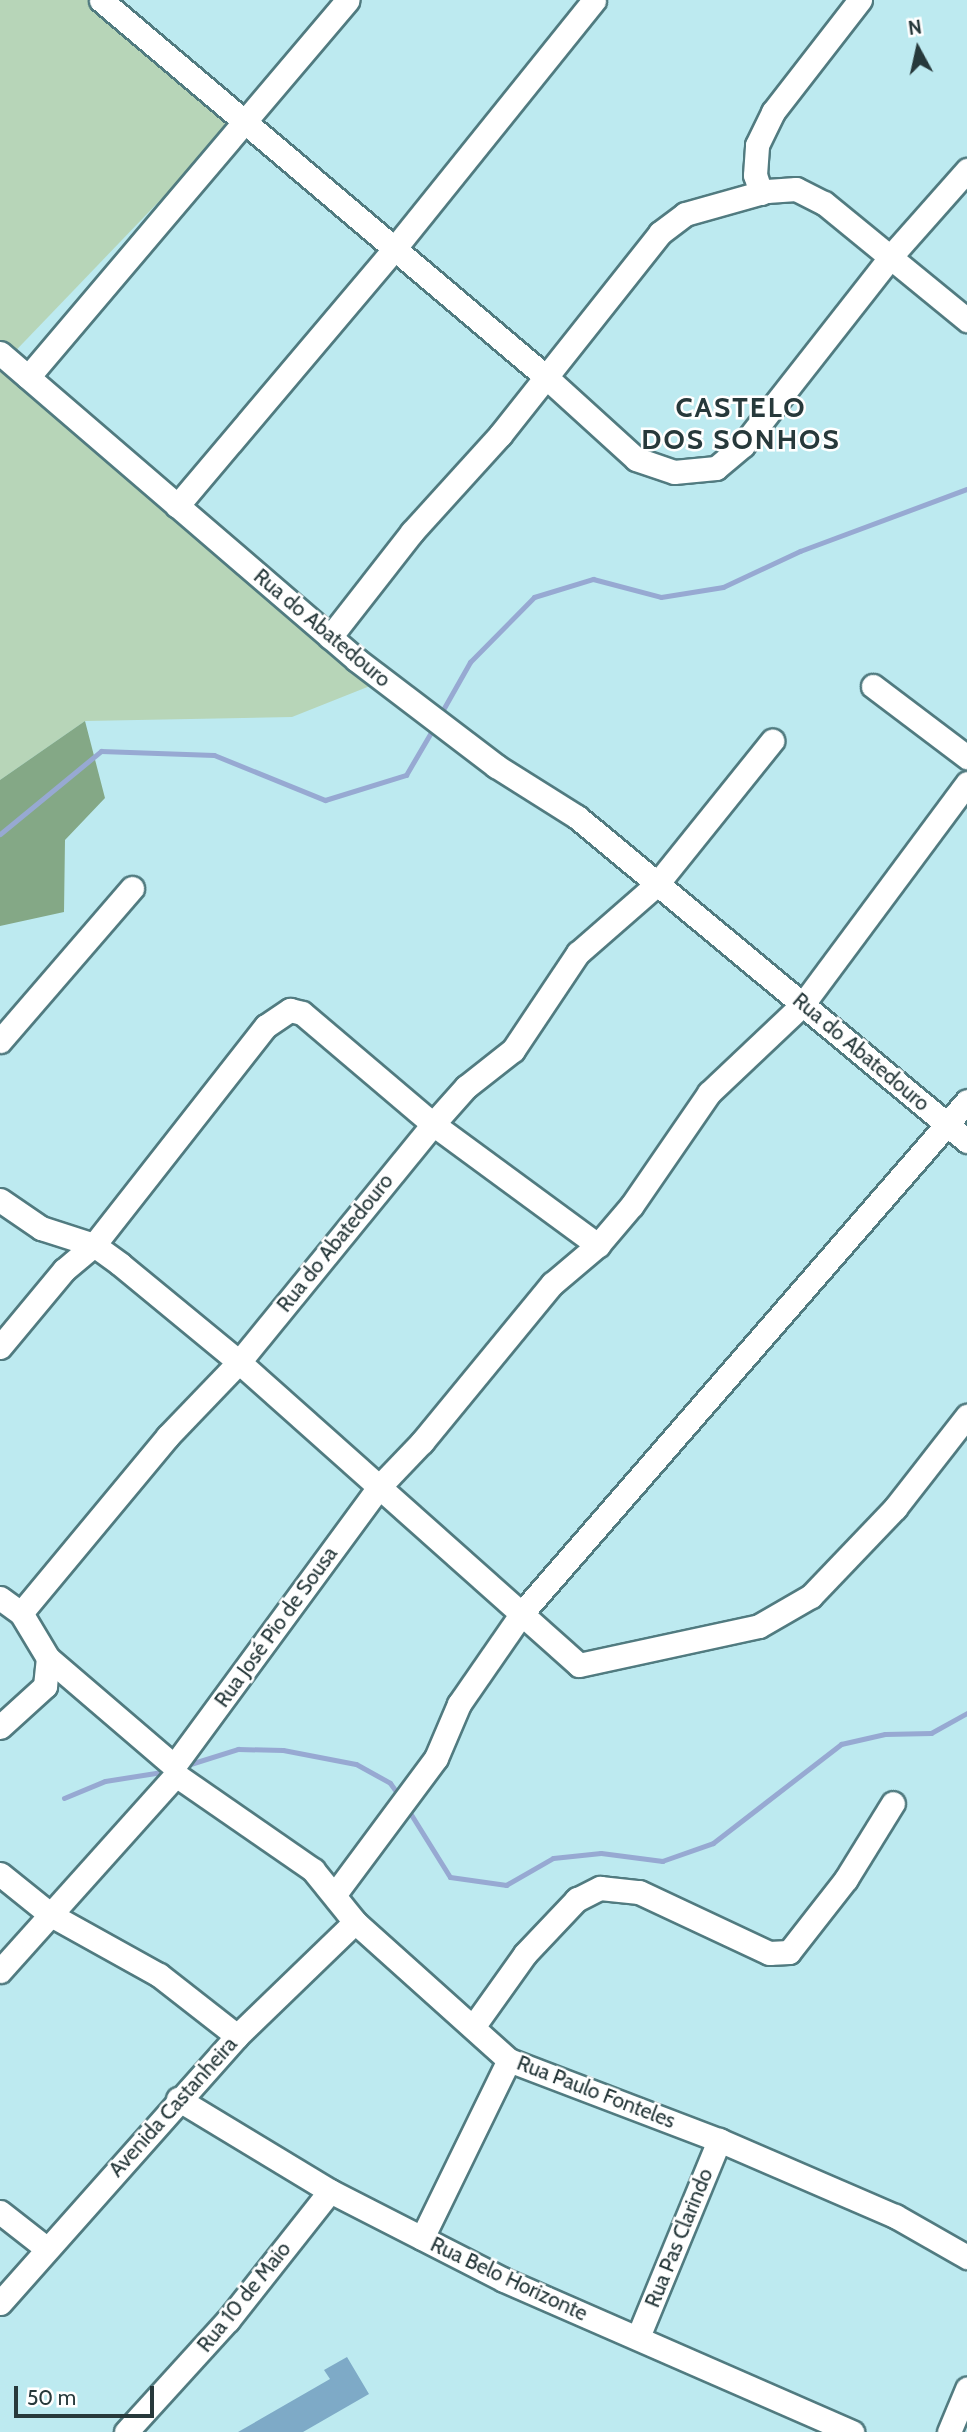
<!DOCTYPE html>
<html>
<head>
<meta charset="utf-8">
<style>
  body { margin:0 }
  #map { position:relative; width:967px; height:2432px; overflow:hidden; background:#bdeaf0; font-family:Cabin,sans-serif }
  div>[style] { position:absolute }
  .green>* { inset:0; background:#b7d5b8 }
  .forest>* { inset:0; background:#84a886 }
  .stream>* { height:5px; margin:-2.5px; padding:0 2.5px; transform-origin:2.5px; border-radius:2.5px; background:#97a9d2 }
  .building>* { inset:0; background:#7eaac7 }
  .roads { filter:drop-shadow(2px 0 #517b80) drop-shadow(-2px 0 #517b80) drop-shadow(0 2px #517b80) drop-shadow(0 -2px #517b80) }
  .minor>* { height:23px; margin:-11.5px; padding:0 11.5px; transform-origin:11.5px; border-radius:11.5px; background:#fff }
  span { translate:-50% -50%; white-space:nowrap; text-align:center; line-height:1.15; -webkit-text-stroke:5px #fff; paint-order:stroke }
  .street-label { font-size:21px; color:#27393b }
  .district-label { font-size:28px; color:#27393b; font-weight:700; letter-spacing:2px }
  .north { position:absolute; left:883px; top:14px; width:70px; height:70px; -webkit-text-stroke:5px #fff; paint-order:stroke; rotate:352deg; font-size:19px; font-weight:700; line-height:28px; text-align:center; color:#27393b }
  .north::after { content:''; display:block; margin:auto; width:24px; height:32px; background:#27393b; clip-path:polygon(50% 0,100% 100%,50% 72%,0 100%) }
  .scale { position:absolute; left:14px; top:2386px; width:140px; height:32px; box-sizing:border-box; border:4px solid #27393b; border-top:0; padding-left:9px; font-size:21px; line-height:24px; white-space:nowrap; color:#27393b; -webkit-text-stroke:5px #fff; paint-order:stroke }
</style>
</head>
<body>
<div id="map">
  <div class="green">
    <i style="clip-path:polygon(0 0,97px 0,242px 115px,0 367px)"></i>
    <i style="clip-path:polygon(0 370px,380px 682px,292px 717px,85px 721px,0 780px)"></i>
  </div>
  <div class="forest">
    <i style="clip-path:polygon(85px 721px,105px 798px,65px 840px,64px 912px,0 926px,0 780px)"></i>
  </div>
  <div class="stream">
    <i style="left:440px;top:715px;width:61px;rotate:-60.5deg"></i>
    <i style="left:470px;top:662px;width:91px;rotate:-45.4deg"></i>
    <i style="left:534px;top:597px;width:62px;rotate:-17deg"></i>
    <i style="left:593px;top:579px;width:70px;rotate:14.8deg"></i>
    <i style="left:661px;top:597px;width:63px;rotate:-9.2deg"></i>
    <i style="left:723px;top:587px;width:85px;rotate:-25.1deg"></i>
    <i style="left:800px;top:551px;width:178px;rotate:-20.4deg"></i>
    <i style="left:0;top:834px;width:131px;rotate:-39.4deg"></i>
    <i style="left:101px;top:751px;width:113px;rotate:2deg"></i>
    <i style="left:214px;top:755px;width:120px;rotate:22.1deg"></i>
    <i style="left:325px;top:800px;width:85px;rotate:-17.2deg"></i>
    <i style="left:406px;top:775px;width:56px;rotate:-59.7deg"></i>
    <i style="left:184px;top:1766px;width:57px;rotate:-17.5deg"></i>
    <i style="left:238px;top:1749px;width:45px;rotate:1.3deg"></i>
    <i style="left:283px;top:1750px;width:74px;rotate:10.9deg"></i>
    <i style="left:356px;top:1764px;width:39px;rotate:29deg"></i>
    <i style="left:390px;top:1783px;width:17px;rotate:54deg"></i>
    <i style="left:64px;top:1798px;width:44px;rotate:-22.5deg"></i>
    <i style="left:105px;top:1781px;width:64px;rotate:-9deg"></i>
    <i style="left:407px;top:1808px;width:81px;rotate:58.1deg"></i>
    <i style="left:450px;top:1877px;width:57px;rotate:8.1deg"></i>
    <i style="left:506px;top:1885px;width:54px;rotate:-29.9deg"></i>
    <i style="left:553px;top:1858px;width:48px;rotate:-5.9deg"></i>
    <i style="left:601px;top:1853px;width:62px;rotate:7.5deg"></i>
    <i style="left:662px;top:1861px;width:54px;rotate:-19.4deg"></i>
    <i style="left:713px;top:1843px;width:162px;rotate:-37.7deg"></i>
    <i style="left:841px;top:1744px;width:45px;rotate:-12.8deg"></i>
    <i style="left:885px;top:1734px;width:46px;rotate:-1.2deg"></i>
    <i style="left:931px;top:1733px;width:41px;rotate:-29.1deg"></i>
  </div>
  <div class="building">
    <i style="clip-path:polygon(347px 2357px,369px 2394px,303px 2432px,238px 2432px,330px 2379px,324px 2370px)"></i>
  </div>
  <div class="roads">
    <div class="minor">
      <i style="left:101px;top:0;width:583px;rotate:40.27deg"></i>
      <i style="left:546px;top:377px;width:122px;rotate:42.3deg"></i>
      <i style="left:636px;top:459px;width:40px;rotate:18.9deg"></i>
      <i style="left:674px;top:472px;width:42px;rotate:-5.4deg"></i>
      <i style="left:716px;top:468px;width:35px;rotate:-40deg"></i>
      <i style="left:743px;top:445px;width:240px;rotate:-51.9deg"></i>
      <i style="left:891px;top:256px;width:115px;rotate:-48.5deg"></i>
      <i style="left:761px;top:193px;width:19px;rotate:-108deg"></i>
      <i style="left:755px;top:175px;width:30px;rotate:-86deg"></i>
      <i style="left:757px;top:145px;width:37px;rotate:-64deg"></i>
      <i style="left:773px;top:112px;width:142px;rotate:-52.2deg"></i>
      <i style="left:0;top:353px;width:471px;rotate:40.7deg"></i>
      <i style="left:357px;top:660px;width:175px;rotate:37.3deg"></i>
      <i style="left:496px;top:766px;width:96px;rotate:32.2deg"></i>
      <i style="left:577px;top:817px;width:507px;rotate:39.72deg"></i>
      <i style="left:28px;top:377px;width:494px;rotate:-49.7deg"></i>
      <i style="left:177px;top:506px;width:336px;rotate:-49.8deg"></i>
      <i style="left:394px;top:249px;width:319px;rotate:-51.2deg"></i>
      <i style="left:330px;top:637px;width:133px;rotate:-52deg"></i>
      <i style="left:412px;top:532px;width:131px;rotate:-47.8deg"></i>
      <i style="left:500px;top:435px;width:258px;rotate:-51.6deg"></i>
      <i style="left:660px;top:233px;width:31px;rotate:-37deg"></i>
      <i style="left:685px;top:214px;width:85px;rotate:-15.7deg"></i>
      <i style="left:767px;top:191px;width:29px;rotate:-4deg"></i>
      <i style="left:796px;top:189px;width:31px;rotate:27deg"></i>
      <i style="left:824px;top:203px;width:185px;rotate:39.3deg"></i>
      <i style="left:873px;top:686px;width:118px;rotate:37.1deg"></i>
      <i style="left:0;top:1041px;width:202px;rotate:-49.2deg"></i>
      <i style="left:0;top:1200px;width:50px;rotate:34.3deg"></i>
      <i style="left:41px;top:1228px;width:56px;rotate:17.8deg"></i>
      <i style="left:94px;top:1245px;width:32px;rotate:36deg"></i>
      <i style="left:120px;top:1264px;width:154px;rotate:39.5deg"></i>
      <i style="left:239px;top:1362px;width:455px;rotate:41.7deg"></i>
      <i style="left:579px;top:1665px;width:184px;rotate:-12.2deg"></i>
      <i style="left:759px;top:1626px;width:60px;rotate:-30deg"></i>
      <i style="left:811px;top:1596px;width:122px;rotate:-46.3deg"></i>
      <i style="left:895px;top:1508px;width:117px;rotate:-52deg"></i>
      <i style="left:0;top:1347px;width:100px;rotate:-50.3deg"></i>
      <i style="left:64px;top:1270px;width:39px;rotate:-40deg"></i>
      <i style="left:94px;top:1245px;width:278px;rotate:-51.9deg"></i>
      <i style="left:266px;top:1026px;width:29px;rotate:-34deg"></i>
      <i style="left:290px;top:1010px;width:12px;rotate:14deg"></i>
      <i style="left:302px;top:1013px;width:172px;rotate:40.3deg"></i>
      <i style="left:433px;top:1124px;width:205px;rotate:36.3deg"></i>
      <i style="left:0;top:1598px;width:26px;rotate:36deg"></i>
      <i style="left:21px;top:1613px;width:52px;rotate:59deg"></i>
      <i style="left:48px;top:1658px;width:166px;rotate:40.6deg"></i>
      <i style="left:174px;top:1766px;width:9px;rotate:77deg"></i>
      <i style="left:21px;top:1613px;width:230px;rotate:-50.3deg"></i>
      <i style="left:168px;top:1436px;width:103px;rotate:-46.2deg"></i>
      <i style="left:239px;top:1362px;width:307px;rotate:-50.8deg"></i>
      <i style="left:433px;top:1124px;width:50px;rotate:-48.3deg"></i>
      <i style="left:466px;top:1087px;width:60px;rotate:-38.2deg"></i>
      <i style="left:513px;top:1050px;width:117px;rotate:-56.2deg"></i>
      <i style="left:578px;top:953px;width:105px;rotate:-41.1deg"></i>
      <i style="left:657px;top:884px;width:184px;rotate:-51.2deg"></i>
      <i style="left:0;top:1727px;width:61px;rotate:-42.3deg"></i>
      <i style="left:45px;top:1686px;width:28px;rotate:-84deg"></i>
      <i style="left:174px;top:1766px;width:345px;rotate:-53.7deg"></i>
      <i style="left:378px;top:1488px;width:64px;rotate:-46.3deg"></i>
      <i style="left:422px;top:1442px;width:205px;rotate:-50.6deg"></i>
      <i style="left:552px;top:1284px;width:60px;rotate:-40.3deg"></i>
      <i style="left:598px;top:1245px;width:52px;rotate:-49.6deg"></i>
      <i style="left:632px;top:1205px;width:136px;rotate:-55.5deg"></i>
      <i style="left:709px;top:1093px;width:129px;rotate:-43.4deg"></i>
      <i style="left:803px;top:1004px;width:275px;rotate:-53.4deg"></i>
      <i style="left:176px;top:1775px;width:167px;rotate:34.7deg"></i>
      <i style="left:313px;top:1870px;width:67px;rotate:51.1deg"></i>
      <i style="left:355px;top:1922px;width:207px;rotate:41.9deg"></i>
      <i style="left:509px;top:2060px;width:225px;rotate:20.9deg"></i>
      <i style="left:719px;top:2140px;width:192px;rotate:23.4deg"></i>
      <i style="left:895px;top:2216px;width:83px;rotate:29.7deg"></i>
      <i style="left:0;top:1874px;width:65px;rotate:38.8deg"></i>
      <i style="left:51px;top:1915px;width:124px;rotate:29.1deg"></i>
      <i style="left:159px;top:1975px;width:99px;rotate:38deg"></i>
      <i style="left:335px;top:1894px;width:169px;rotate:-53.4deg"></i>
      <i style="left:436px;top:1758px;width:59px;rotate:-66.9deg"></i>
      <i style="left:459px;top:1704px;width:111px;rotate:-55.3deg"></i>
      <i style="left:522px;top:1613px;width:678px;rotate:-49deg"></i>
      <i style="left:576px;top:1900px;width:27px;rotate:-27deg"></i>
      <i style="left:600px;top:1888px;width:39px;rotate:6deg"></i>
      <i style="left:639px;top:1892px;width:144px;rotate:25.1deg"></i>
      <i style="left:769px;top:1953px;width:20px;rotate:-3deg"></i>
      <i style="left:789px;top:1952px;width:93px;rotate:-52deg"></i>
      <i style="left:846px;top:1879px;width:89px;rotate:-58.3deg"></i>
      <i style="left:0;top:1971px;width:263px;rotate:-48.1deg"></i>
      <i style="left:473px;top:2027px;width:90px;rotate:-54.5deg"></i>
      <i style="left:525px;top:1954px;width:76px;rotate:-46.6deg"></i>
      <i style="left:178px;top:2099px;width:178px;rotate:31.2deg"></i>
      <i style="left:330px;top:2191px;width:195px;rotate:27.1deg"></i>
      <i style="left:504px;top:2280px;width:380px;rotate:23.6deg"></i>
      <i style="left:0;top:2212px;width:58px;rotate:38deg"></i>
      <i style="left:422px;top:2238px;width:198px;rotate:-64deg"></i>
      <i style="left:0;top:2303px;width:357px;rotate:-48.4deg"></i>
      <i style="left:237px;top:2036px;width:164px;rotate:-44deg"></i>
      <i style="left:638px;top:2337px;width:213px;rotate:-67.6deg"></i>
      <i style="left:126px;top:2432px;width:151px;rotate:-47.7deg"></i>
      <i style="left:228px;top:2320px;width:164px;rotate:-51.7deg"></i>
      <i style="left:949px;top:2432px;width:47px;rotate:-67.3deg"></i>
    </div>
  </div>
  <div class="street-label">
    <span style="left:322px;top:628px;rotate:40deg">Rua do Abatedouro</span>
    <span style="left:861px;top:1052px;rotate:40deg">Rua do Abatedouro</span>
    <span style="left:335px;top:1243px;rotate:-51deg">Rua do Abatedouro</span>
    <span style="left:276px;top:1627px;rotate:-54deg">Rua José Pio de Sousa</span>
    <span style="left:596px;top:2092px;rotate:21deg">Rua Paulo Fonteles</span>
    <span style="left:173px;top:2107px;rotate:-48deg">Avenida Castanheira</span>
    <span style="left:679px;top:2238px;rotate:-68deg">Rua Pas Clarindo</span>
    <span style="left:509px;top:2279px;rotate:25deg">Rua Belo Horizonte</span>
    <span style="left:244px;top:2297px;rotate:-51deg">Rua 10 de Maio</span>
  </div>
  <div class="district-label">
    <span style="left:741px;top:423px">CASTELO<br>DOS SONHOS</span>
  </div>
  <div class="north">N</div>
  <div class="scale">50 m</div>
</div>
</body>
</html>
